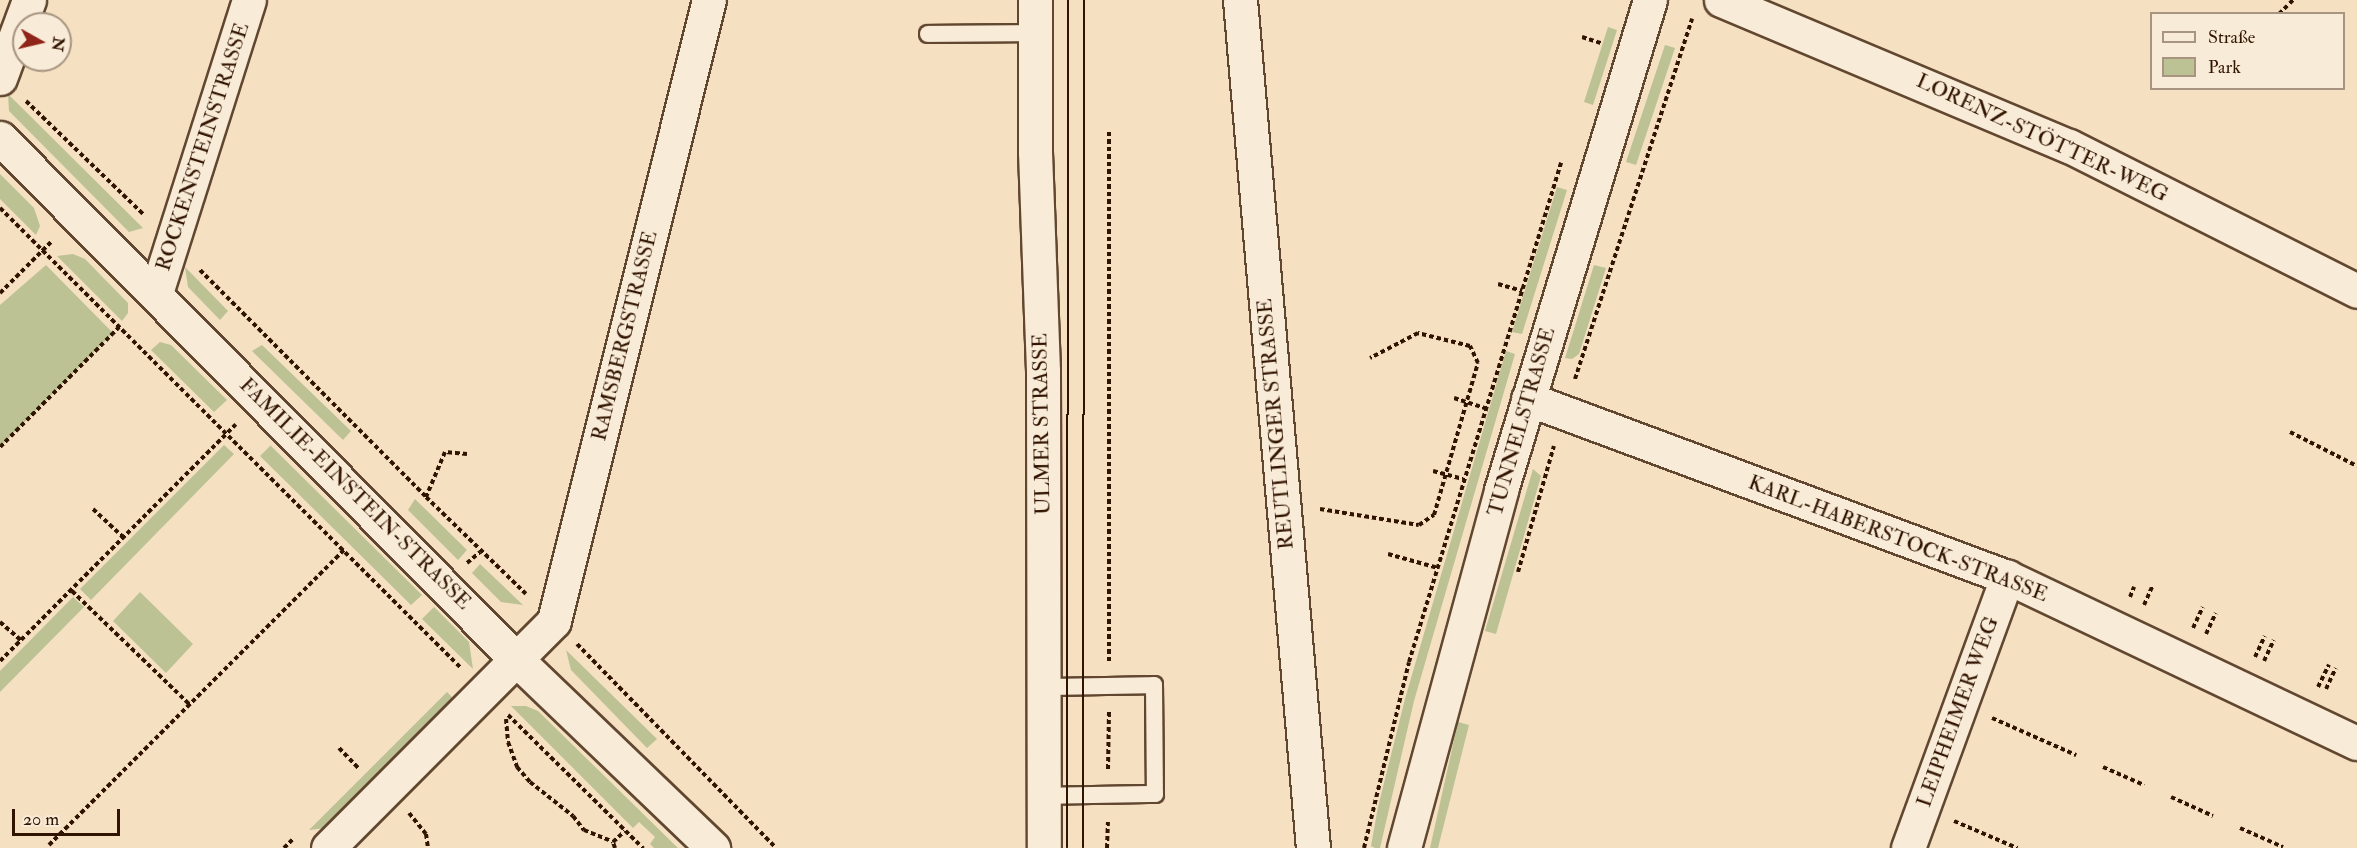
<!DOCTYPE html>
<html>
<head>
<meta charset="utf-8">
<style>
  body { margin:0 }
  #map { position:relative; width:2357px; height:848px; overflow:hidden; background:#f5e0c2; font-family:"IM FELL Double Pica",serif }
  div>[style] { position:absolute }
  .green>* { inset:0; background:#bcc293 }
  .path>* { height:4px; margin-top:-2px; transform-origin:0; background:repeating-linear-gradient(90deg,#311400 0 4.5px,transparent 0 7.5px) }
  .roads { filter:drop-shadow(2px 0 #624730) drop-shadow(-2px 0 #624730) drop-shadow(0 2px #624730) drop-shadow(0 -2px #624730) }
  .lane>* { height:16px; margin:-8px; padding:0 8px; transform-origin:8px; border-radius:8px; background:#f8ebd7 }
  .street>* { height:33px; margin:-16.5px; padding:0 16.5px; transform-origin:16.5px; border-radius:16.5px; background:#f8ebd7 }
  .secondary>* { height:33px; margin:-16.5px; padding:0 16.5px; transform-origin:16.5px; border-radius:16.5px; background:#f8ebd7 }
  .tram>* { height:1.5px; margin:-0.75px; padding:0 0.75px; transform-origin:0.75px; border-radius:0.75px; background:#311400 }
  span { translate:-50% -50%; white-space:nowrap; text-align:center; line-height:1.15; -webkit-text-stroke:4.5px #f8ebd7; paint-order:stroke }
  .street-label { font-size:21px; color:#311400 }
  .legend { position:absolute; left:2150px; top:12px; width:195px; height:78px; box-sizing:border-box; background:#f8ebd7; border:2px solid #a89581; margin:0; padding:8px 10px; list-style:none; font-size:18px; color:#311400 }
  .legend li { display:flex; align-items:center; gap:12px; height:30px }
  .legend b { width:30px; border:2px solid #a89581 }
  .north { position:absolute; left:12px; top:12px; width:60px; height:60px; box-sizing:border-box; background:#f8ebd7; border:2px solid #a89581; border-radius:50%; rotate:98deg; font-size:16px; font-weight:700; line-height:24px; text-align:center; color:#311400 }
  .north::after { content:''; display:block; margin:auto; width:21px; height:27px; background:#8f2418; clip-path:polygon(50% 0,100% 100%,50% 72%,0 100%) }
  .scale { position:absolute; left:12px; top:809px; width:108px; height:27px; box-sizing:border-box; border:3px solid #311400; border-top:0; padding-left:8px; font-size:18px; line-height:21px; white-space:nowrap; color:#311400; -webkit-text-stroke:4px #f8ebd7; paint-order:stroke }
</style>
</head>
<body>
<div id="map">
  <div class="green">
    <i style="clip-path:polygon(1608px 27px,1617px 30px,1593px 105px,1584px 102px)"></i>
    <i style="clip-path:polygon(1665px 45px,1675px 48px,1636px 165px,1626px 162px)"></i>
    <i style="clip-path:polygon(8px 94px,143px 228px,129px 232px,9px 111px)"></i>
    <i style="clip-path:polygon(0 174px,34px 208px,40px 226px,36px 235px,0 199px)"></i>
    <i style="clip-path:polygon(1557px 187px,1567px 190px,1522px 334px,1512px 332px)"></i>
    <i style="clip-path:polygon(73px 254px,85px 259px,128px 303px,128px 313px,122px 321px,57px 256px)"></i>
    <i style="clip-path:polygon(46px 265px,113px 333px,0 447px,0 305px)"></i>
    <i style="clip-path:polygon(1594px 265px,1606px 268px,1579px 354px,1572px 359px,1565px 358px)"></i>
    <i style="clip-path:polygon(185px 267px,228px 311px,220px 320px,188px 287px)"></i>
    <i style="clip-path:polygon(160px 342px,171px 345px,227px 400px,214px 412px,151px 350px)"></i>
    <i style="clip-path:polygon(262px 345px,351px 431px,343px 440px,252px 351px)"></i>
    <i style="clip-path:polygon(1506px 351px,1515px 354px,1414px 701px,1380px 848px,1375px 848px,1371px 846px,1378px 807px,1405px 699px)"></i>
    <i style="clip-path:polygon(224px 445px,234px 454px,91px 600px,80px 589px)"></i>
    <i style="clip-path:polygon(271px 445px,271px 446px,422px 595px,411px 605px,260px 456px)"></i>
    <i style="clip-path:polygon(1533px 469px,1541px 476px,1496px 634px,1485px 631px)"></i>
    <i style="clip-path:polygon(415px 499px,467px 550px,458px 560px,408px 510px)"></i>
    <i style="clip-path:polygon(480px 564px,523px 605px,501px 602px,472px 573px)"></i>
    <i style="clip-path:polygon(140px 592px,193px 644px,166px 673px,113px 621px)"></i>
    <i style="clip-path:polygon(73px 597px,84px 607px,0 692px,0 671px)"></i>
    <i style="clip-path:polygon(434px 607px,469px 642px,473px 669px,422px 619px)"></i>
    <i style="clip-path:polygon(566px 650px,657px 739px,647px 748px,571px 670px)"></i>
    <i style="clip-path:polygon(447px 692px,453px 698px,326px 828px,309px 830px)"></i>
    <i style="clip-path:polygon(511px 706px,526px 706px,538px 711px,678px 848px,654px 848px,650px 844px,655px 837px,639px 822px,633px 828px)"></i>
    <i style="clip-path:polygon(1458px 722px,1469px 725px,1438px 848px,1430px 848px)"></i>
  </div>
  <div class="path">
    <i style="left:2279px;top:14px;width:20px;rotate:-45deg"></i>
    <i style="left:1582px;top:37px;width:20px;rotate:18deg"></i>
    <i style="left:26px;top:101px;width:164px;rotate:44deg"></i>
    <i style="left:0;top:208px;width:650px;rotate:44.94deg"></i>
    <i style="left:200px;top:270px;width:320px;rotate:45.1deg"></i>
    <i style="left:1498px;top:284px;width:25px;rotate:16deg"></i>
    <i style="left:0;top:293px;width:75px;rotate:-45deg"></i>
    <i style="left:1575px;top:379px;width:379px;rotate:-72deg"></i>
    <i style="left:1454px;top:398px;width:35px;rotate:18deg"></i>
    <i style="left:2290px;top:432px;width:75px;rotate:26.9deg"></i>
    <i style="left:0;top:447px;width:169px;rotate:-45.2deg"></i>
    <i style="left:467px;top:454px;width:22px;rotate:-175deg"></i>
    <i style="left:445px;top:452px;width:49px;rotate:112.9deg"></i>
    <i style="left:426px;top:497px;width:139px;rotate:44.1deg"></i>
    <i style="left:1433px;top:471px;width:31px;rotate:15deg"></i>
    <i style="left:93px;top:509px;width:41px;rotate:43deg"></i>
    <i style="left:1320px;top:509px;width:100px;rotate:9.2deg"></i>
    <i style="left:1419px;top:525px;width:18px;rotate:-34deg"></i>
    <i style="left:1434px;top:515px;width:158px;rotate:-73.9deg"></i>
    <i style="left:1478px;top:363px;width:19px;rotate:-115deg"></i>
    <i style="left:1470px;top:346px;width:54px;rotate:-166deg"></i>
    <i style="left:1418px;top:333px;width:54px;rotate:152.5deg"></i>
    <i style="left:1388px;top:554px;width:52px;rotate:15.6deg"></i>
    <i style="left:467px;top:563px;width:17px;rotate:-40deg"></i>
    <i style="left:1518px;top:572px;width:131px;rotate:-74.1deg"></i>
    <i style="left:72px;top:591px;width:164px;rotate:44deg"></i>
    <i style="left:2130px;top:597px;width:11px;rotate:-68deg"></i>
    <i style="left:2144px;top:605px;width:20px;rotate:-66deg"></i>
    <i style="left:0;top:622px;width:28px;rotate:41deg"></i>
    <i style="left:2193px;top:628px;width:23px;rotate:-65deg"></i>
    <i style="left:2206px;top:634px;width:23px;rotate:-65deg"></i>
    <i style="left:577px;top:644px;width:285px;rotate:45.7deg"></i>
    <i style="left:2255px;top:657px;width:23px;rotate:-65deg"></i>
    <i style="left:0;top:661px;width:334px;rotate:-45.1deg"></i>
    <i style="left:1109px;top:661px;width:531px;rotate:-90deg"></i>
    <i style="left:2264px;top:661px;width:23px;rotate:-65deg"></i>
    <i style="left:2318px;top:687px;width:25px;rotate:-64deg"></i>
    <i style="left:2326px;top:689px;width:23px;rotate:-65deg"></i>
    <i style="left:508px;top:715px;width:190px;rotate:44.6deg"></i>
    <i style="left:1992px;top:718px;width:92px;rotate:23.8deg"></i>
    <i style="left:506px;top:719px;width:23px;rotate:85deg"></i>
    <i style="left:508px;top:742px;width:27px;rotate:70deg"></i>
    <i style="left:517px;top:767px;width:20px;rotate:49deg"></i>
    <i style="left:530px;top:782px;width:55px;rotate:38.3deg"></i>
    <i style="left:573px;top:816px;width:18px;rotate:52deg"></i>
    <i style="left:584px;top:830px;width:31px;rotate:22deg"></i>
    <i style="left:339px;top:748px;width:29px;rotate:46deg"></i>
    <i style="left:2103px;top:767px;width:45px;rotate:23.7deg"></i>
    <i style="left:1108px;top:769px;width:58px;rotate:-89deg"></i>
    <i style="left:2171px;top:797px;width:46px;rotate:24.3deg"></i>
    <i style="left:409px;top:813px;width:27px;rotate:51deg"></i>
    <i style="left:426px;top:834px;width:14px;rotate:82deg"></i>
    <i style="left:1954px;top:821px;width:69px;rotate:23.2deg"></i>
    <i style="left:2240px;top:828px;width:47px;rotate:23.8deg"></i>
    <i style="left:49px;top:845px;width:417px;rotate:-45deg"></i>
    <i style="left:284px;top:848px;width:14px;rotate:-45deg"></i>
    <i style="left:615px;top:848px;width:6px;rotate:-108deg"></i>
    <i style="left:613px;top:842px;width:16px;rotate:-43deg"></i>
    <i style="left:1107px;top:848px;width:26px;rotate:-88deg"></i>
    <i style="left:1364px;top:848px;width:191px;rotate:-76.4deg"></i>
    <i style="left:1409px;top:662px;width:522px;rotate:-73.06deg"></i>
  </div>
  <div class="roads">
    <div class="lane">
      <i style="left:928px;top:34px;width:107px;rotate:-0.5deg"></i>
      <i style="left:1044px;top:687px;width:110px;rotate:-1deg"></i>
      <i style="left:1154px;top:685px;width:109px;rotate:89.5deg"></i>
      <i style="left:1155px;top:794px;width:111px;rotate:179deg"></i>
    </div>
    <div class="street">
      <i style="left:1240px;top:0;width:851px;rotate:85.08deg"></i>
      <i style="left:1721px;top:0;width:377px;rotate:22.8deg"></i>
      <i style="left:2069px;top:146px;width:322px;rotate:26.7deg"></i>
      <i style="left:0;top:78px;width:83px;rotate:-69.6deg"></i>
      <i style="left:0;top:138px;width:735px;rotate:45.28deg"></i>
      <i style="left:517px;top:660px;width:272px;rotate:43.8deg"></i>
      <i style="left:156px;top:293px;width:307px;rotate:-72.4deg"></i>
      <i style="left:1528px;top:399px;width:511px;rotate:20.39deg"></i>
      <i style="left:2007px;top:577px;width:387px;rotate:25.4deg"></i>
      <i style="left:328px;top:848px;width:320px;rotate:-45.1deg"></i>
      <i style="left:554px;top:621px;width:640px;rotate:-75.99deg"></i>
      <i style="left:1404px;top:848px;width:371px;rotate:-74.8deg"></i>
      <i style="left:1501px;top:490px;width:512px;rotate:-73.09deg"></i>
      <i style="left:1908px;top:848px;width:289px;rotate:-69.9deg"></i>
    </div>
    <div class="secondary">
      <i style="left:1035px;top:0;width:152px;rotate:90deg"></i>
      <i style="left:1035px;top:152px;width:219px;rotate:87.9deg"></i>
      <i style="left:1043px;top:371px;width:477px;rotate:89.9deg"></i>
    </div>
  </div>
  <div class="tram">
    <i style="left:1067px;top:848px;width:848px;rotate:-89.93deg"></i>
    <i style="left:1083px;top:848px;width:848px;rotate:-89.93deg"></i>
  </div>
  <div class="street-label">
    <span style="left:2042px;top:138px;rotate:25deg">LORENZ-STÖTTER-WEG</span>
    <span style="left:203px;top:147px;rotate:-72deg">ROCKENSTEINSTRASSE</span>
    <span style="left:625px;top:336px;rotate:-76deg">RAMSBERGSTRASSE</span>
    <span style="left:1522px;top:422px;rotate:-74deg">TUNNELSTRASSE</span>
    <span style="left:1042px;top:424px;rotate:-91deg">ULMER STRASSE</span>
    <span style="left:1276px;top:424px;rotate:-95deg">REUTLINGER STRASSE</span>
    <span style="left:355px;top:494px;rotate:45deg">FAMILIE-EINSTEIN-STRASSE</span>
    <span style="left:1898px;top:539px;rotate:21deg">KARL-HABERSTOCK-STRASSE</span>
    <span style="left:1958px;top:712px;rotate:-70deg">LEIPHEIMER WEG</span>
  </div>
  <ul class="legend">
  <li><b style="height:8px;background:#f8ebd7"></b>Straße</li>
  <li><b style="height:16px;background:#bcc293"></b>Park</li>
  </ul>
  <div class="north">N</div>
  <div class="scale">20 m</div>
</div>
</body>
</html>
